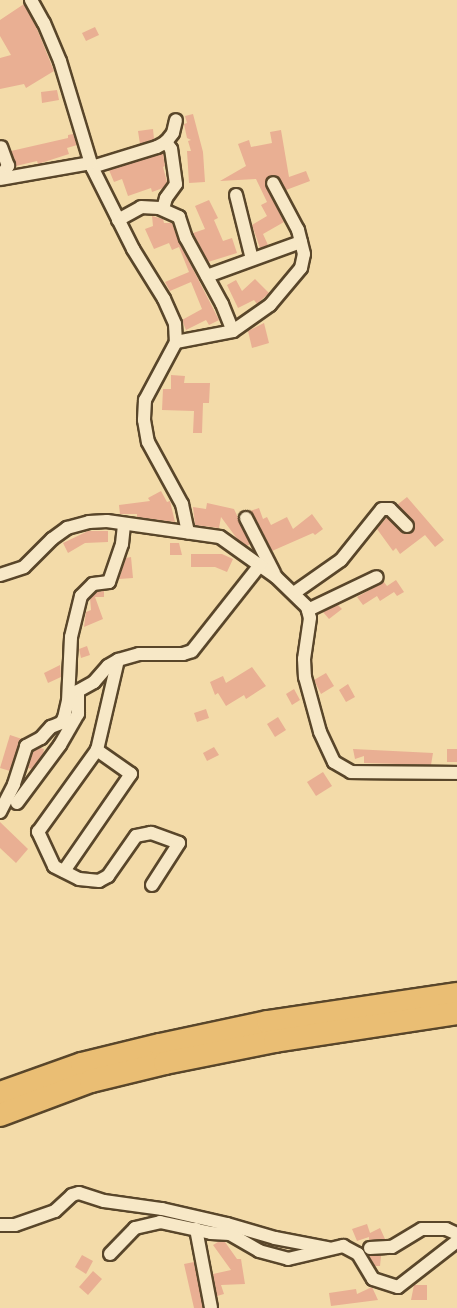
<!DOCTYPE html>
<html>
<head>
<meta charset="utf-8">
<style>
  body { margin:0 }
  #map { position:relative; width:457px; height:1308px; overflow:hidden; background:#f3dba9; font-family:"Libre Caslon Text",serif }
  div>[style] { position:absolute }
  .building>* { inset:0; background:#e9af93 }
  .roads { filter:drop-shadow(2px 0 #59462a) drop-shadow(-2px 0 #59462a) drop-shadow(0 2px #59462a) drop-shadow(0 -2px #59462a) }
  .minor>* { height:12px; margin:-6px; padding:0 6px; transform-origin:6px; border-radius:6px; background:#f7e8c7 }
  .motorway>* { height:22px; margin:-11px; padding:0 11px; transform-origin:11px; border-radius:11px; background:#eabe74 }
  span { translate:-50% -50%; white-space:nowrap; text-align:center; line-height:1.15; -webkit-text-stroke:5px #f7e8c7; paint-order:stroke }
</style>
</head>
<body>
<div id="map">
  <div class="building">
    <i style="clip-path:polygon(24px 4px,37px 29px,54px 71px,26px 88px,24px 84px,0 89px,0 58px,11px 55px,0 36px,0 20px)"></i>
    <i style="clip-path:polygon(95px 27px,99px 35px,86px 41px,82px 33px)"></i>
    <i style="clip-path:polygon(57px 90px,59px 100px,42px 103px,41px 92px)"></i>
    <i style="clip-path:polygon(193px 114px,203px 152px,205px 182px,189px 183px,187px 151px,191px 151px,188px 141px,191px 140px,187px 138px,184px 124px,187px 123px,185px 116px)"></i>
    <i style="clip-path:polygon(153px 129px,154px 139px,140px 144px,138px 131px)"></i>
    <i style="clip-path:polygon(281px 130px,289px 177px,306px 171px,310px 181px,286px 190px,277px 176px,266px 178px,266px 187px,284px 222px,263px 234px,268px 245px,260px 248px,252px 225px,267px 216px,261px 205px,267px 202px,256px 179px,220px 181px,246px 166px,238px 144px,249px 140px,251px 147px,272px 143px,270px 132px)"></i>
    <i style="clip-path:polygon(73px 134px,77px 145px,67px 148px,69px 154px,38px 164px,37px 161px,16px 166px,11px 151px,68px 138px,68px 135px)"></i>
    <i style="clip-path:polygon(163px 153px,165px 166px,163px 167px,167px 182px,163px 188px,152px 192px,151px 188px,128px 196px,122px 179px,114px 182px,109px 170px)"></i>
    <i style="clip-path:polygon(209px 200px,218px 218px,214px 220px,223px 241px,232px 238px,237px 253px,208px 262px,193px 233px,205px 229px,195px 206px)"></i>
    <i style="clip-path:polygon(152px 216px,163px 219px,164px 223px,172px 223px,179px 242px,219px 320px,209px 325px,206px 320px,186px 330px,182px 320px,202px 309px,191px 282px,170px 291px,165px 282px,189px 272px,179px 247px,172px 250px,169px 243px,154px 249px,145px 229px,153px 226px)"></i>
    <i style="clip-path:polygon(255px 279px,269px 293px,257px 304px,254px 300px,238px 308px,227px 285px,236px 280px,242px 291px)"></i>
    <i style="clip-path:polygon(264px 323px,269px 343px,252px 348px,248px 331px)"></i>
    <i style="clip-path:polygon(171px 375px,185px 376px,184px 383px,210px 383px,209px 403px,203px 403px,202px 433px,193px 433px,194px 411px,162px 410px,163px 389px,171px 389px)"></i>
    <i style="clip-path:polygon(161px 491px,167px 502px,170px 501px,175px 522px,137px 517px,137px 514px,120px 514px,119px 505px,150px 501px,148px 498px)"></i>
    <i style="clip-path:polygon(407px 497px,444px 540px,435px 547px,425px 535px,400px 554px,396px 548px,393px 551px,377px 529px,387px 517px,404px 534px,413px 531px,413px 521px,397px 505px)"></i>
    <i style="clip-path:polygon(207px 503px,234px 509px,250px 544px,247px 546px,238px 540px,221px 517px,219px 528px,195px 525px,193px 507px,206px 509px)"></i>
    <i style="clip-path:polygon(259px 508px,263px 519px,267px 517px,271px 525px,287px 517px,293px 529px,312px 514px,323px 529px,315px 535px,313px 533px,272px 551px,250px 511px)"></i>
    <i style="clip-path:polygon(88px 531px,108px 531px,108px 542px,85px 543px,68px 553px,63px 543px)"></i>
    <i style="clip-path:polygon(170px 543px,179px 543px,182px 555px,170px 555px)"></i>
    <i style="clip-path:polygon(191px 554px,222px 554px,233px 559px,227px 572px,215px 567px,191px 567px)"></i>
    <i style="clip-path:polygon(131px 557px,133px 578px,119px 579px,126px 558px)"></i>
    <i style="clip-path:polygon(396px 580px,404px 592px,397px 596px,394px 592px,380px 601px,377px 596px,363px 605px,357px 597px,384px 582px,387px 586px)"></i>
    <i style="clip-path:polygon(104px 591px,104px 597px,95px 597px,103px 619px,84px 627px,86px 612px,91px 610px,90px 598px,97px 592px)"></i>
    <i style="clip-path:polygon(338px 605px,342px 609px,329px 619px,323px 612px)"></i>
    <i style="clip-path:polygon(87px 646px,90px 655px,81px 658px,79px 649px)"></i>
    <i style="clip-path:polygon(60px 665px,61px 677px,48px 683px,44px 673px)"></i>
    <i style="clip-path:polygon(252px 667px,266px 686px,246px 699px,244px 695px,226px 706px,218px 693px,215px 695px,210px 682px,223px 676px,226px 683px)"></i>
    <i style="clip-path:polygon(326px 673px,334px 686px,321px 694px,314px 680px)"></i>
    <i style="clip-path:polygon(348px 684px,355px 697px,346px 702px,339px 690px)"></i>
    <i style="clip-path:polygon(294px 689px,300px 700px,292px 705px,286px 694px)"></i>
    <i style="clip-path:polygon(206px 709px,209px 718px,197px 722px,194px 713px)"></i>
    <i style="clip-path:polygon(278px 717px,286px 730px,275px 737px,267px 724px)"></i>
    <i style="clip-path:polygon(10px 735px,22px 739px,10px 771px,0 768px)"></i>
    <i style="clip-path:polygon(214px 747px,219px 755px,207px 761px,203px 753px)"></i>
    <i style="clip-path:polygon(40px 748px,44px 749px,43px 755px,32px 769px,28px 768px,33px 752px)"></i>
    <i style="clip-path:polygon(353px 749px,433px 753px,431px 765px,364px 763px,364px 756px,355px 759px)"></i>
    <i style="clip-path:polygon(447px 749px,457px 749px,457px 762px,447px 762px)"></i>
    <i style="clip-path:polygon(323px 772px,332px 786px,316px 796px,307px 782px)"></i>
    <i style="clip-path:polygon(0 822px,28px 849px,16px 863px,0 848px)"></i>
    <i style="clip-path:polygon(367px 1224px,370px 1233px,380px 1228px,385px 1239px,369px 1240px,369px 1237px,357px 1241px,352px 1229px)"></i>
    <i style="clip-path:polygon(218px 1242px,225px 1242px,237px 1259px,241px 1259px,245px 1284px,221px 1285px,224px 1294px,217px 1296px,213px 1274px,231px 1270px,213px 1245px)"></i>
    <i style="clip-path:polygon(82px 1255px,93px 1261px,86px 1274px,75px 1267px)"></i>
    <i style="clip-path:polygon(369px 1256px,381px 1256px,380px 1266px,375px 1266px)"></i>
    <i style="clip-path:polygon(194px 1262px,203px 1308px,194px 1308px,184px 1264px)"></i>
    <i style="clip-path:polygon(93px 1271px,102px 1279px,88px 1295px,79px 1287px)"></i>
    <i style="clip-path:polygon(414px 1285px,427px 1285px,427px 1300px,411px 1300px)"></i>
    <i style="clip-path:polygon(372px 1287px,378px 1300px,331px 1306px,329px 1293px,356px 1289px,357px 1294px)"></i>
  </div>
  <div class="roads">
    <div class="minor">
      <i style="left:31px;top:0;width:26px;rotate:61deg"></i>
      <i style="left:44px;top:23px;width:41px;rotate:67.2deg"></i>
      <i style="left:60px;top:61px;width:111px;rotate:73.2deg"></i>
      <i style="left:92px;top:167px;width:92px;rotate:63.4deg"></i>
      <i style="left:133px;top:249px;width:59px;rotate:58.2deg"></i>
      <i style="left:164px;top:299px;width:27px;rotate:66deg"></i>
      <i style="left:175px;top:324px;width:18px;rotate:87deg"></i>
      <i style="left:176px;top:342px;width:66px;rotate:118.1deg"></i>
      <i style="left:145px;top:400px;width:20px;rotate:93deg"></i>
      <i style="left:144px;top:420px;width:22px;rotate:80deg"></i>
      <i style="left:148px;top:442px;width:71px;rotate:61.3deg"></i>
      <i style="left:182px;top:504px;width:29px;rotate:78deg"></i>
      <i style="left:92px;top:167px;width:68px;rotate:-17.1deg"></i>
      <i style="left:157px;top:147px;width:10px;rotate:-29deg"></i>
      <i style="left:166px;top:142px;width:11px;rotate:-52deg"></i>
      <i style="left:173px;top:133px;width:13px;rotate:-77deg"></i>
      <i style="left:0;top:177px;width:14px;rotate:-54deg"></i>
      <i style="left:8px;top:166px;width:20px;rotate:-110deg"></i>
      <i style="left:0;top:179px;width:92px;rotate:-10deg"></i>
      <i style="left:236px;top:195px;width:66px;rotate:76deg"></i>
      <i style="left:163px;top:209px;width:11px;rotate:-75deg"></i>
      <i style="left:166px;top:198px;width:17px;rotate:-54deg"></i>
      <i style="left:176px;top:184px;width:35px;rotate:-98deg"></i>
      <i style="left:171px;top:149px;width:9px;rotate:-126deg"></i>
      <i style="left:118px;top:220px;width:26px;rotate:-29deg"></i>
      <i style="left:141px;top:207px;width:18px;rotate:3deg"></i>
      <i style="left:159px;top:208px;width:22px;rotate:24deg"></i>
      <i style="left:179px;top:217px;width:22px;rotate:72deg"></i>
      <i style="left:186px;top:238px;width:75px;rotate:61.4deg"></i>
      <i style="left:222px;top:304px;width:29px;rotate:68deg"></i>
      <i style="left:207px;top:276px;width:100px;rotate:-19.9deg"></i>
      <i style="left:176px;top:342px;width:58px;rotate:-10.9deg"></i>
      <i style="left:233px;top:331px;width:45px;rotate:-35.1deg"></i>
      <i style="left:270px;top:305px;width:48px;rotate:-50deg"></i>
      <i style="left:301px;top:268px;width:14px;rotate:-78deg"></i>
      <i style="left:304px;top:254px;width:25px;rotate:-104deg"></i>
      <i style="left:298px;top:230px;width:53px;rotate:-118deg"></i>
      <i style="left:246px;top:518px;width:62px;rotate:63deg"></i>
      <i style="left:0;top:575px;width:25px;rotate:-18deg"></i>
      <i style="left:24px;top:567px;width:40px;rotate:-45deg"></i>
      <i style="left:52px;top:539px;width:19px;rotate:-36deg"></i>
      <i style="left:67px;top:528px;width:23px;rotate:-15deg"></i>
      <i style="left:89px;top:522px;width:18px;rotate:-3deg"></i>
      <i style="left:107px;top:521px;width:114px;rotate:8.1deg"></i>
      <i style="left:220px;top:537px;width:69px;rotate:35.5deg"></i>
      <i style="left:276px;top:577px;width:43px;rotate:44.1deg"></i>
      <i style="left:307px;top:607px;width:11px;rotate:75deg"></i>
      <i style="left:310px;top:618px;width:41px;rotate:98.3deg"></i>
      <i style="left:304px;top:659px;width:18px;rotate:87deg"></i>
      <i style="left:305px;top:677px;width:57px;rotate:74.7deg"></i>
      <i style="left:320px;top:732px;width:33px;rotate:65deg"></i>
      <i style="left:334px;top:762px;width:20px;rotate:30deg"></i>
      <i style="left:351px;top:772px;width:106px;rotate:0.5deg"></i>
      <i style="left:294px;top:593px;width:57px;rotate:-35.1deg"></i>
      <i style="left:341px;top:560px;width:65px;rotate:-51.2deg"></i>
      <i style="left:382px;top:509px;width:8px"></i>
      <i style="left:390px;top:509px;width:24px;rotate:45deg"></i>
      <i style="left:308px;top:610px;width:76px;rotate:-25.6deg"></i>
      <i style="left:17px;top:803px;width:72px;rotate:-53.4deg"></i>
      <i style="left:60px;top:745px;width:36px;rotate:-60deg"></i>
      <i style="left:78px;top:714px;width:23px;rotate:-90deg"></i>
      <i style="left:78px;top:691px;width:18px;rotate:-29deg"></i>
      <i style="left:94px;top:682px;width:21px;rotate:-49deg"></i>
      <i style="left:108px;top:666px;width:12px;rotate:-31deg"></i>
      <i style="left:0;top:812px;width:31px;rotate:-63deg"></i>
      <i style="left:14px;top:784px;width:40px;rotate:-72deg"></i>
      <i style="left:26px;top:746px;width:17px;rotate:-28deg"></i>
      <i style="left:41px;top:738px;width:15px;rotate:-48deg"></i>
      <i style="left:51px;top:727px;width:11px;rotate:-22deg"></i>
      <i style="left:61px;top:723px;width:6px;rotate:-59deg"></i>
      <i style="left:64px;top:718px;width:17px;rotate:-77deg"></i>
      <i style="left:68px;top:701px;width:64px;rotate:-87.3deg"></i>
      <i style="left:71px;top:637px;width:42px;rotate:-76.3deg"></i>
      <i style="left:81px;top:596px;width:17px;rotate:-45deg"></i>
      <i style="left:93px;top:584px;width:16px;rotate:-7deg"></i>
      <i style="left:109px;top:582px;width:40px;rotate:-71.1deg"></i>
      <i style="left:122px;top:544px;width:20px;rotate:-84deg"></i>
      <i style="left:64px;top:871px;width:118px;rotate:-55.4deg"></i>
      <i style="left:131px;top:774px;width:42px;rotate:-144.8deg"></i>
      <i style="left:152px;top:885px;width:50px;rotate:-57.3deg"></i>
      <i style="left:179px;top:843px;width:30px;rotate:-160deg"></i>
      <i style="left:151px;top:833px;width:15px;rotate:169deg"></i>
      <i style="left:136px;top:836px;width:49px;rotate:125deg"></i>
      <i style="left:108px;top:876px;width:10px;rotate:151deg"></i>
      <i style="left:99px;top:881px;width:20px;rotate:-174deg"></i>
      <i style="left:79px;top:879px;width:28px;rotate:-153deg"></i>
      <i style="left:54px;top:866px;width:38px;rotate:-115deg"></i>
      <i style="left:38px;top:832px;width:101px;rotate:-54.3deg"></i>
      <i style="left:97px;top:750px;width:92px;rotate:-76.9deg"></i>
      <i style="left:118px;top:660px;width:22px;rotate:-16deg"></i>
      <i style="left:139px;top:654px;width:44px"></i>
      <i style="left:183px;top:654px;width:9px;rotate:-18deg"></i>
      <i style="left:192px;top:651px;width:110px;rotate:-51.7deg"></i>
      <i style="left:0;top:1225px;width:15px"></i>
      <i style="left:15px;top:1225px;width:42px;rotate:-19.3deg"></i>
      <i style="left:55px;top:1211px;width:23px;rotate:-43deg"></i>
      <i style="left:72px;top:1195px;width:7px;rotate:-16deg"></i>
      <i style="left:79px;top:1193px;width:26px;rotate:18deg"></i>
      <i style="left:104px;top:1201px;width:59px;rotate:7.9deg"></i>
      <i style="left:162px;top:1209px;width:67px;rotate:13deg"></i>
      <i style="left:227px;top:1224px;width:50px;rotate:16.3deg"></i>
      <i style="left:275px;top:1238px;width:54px;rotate:10.7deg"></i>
      <i style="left:196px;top:1229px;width:80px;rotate:79.2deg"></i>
      <i style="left:370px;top:1248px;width:22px;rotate:-3deg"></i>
      <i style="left:392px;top:1247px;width:35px;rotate:-31deg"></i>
      <i style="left:422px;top:1229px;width:24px"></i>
      <i style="left:446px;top:1229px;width:12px;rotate:24deg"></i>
      <i style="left:110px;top:1254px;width:36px;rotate:-46deg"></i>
      <i style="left:135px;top:1228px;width:26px;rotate:-13deg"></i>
      <i style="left:160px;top:1222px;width:52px;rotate:12.2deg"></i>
      <i style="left:211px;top:1233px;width:19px;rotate:3deg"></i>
      <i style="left:230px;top:1234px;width:34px;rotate:30deg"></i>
      <i style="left:259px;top:1251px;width:30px;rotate:15deg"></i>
      <i style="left:288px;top:1259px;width:57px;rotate:-13.3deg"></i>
      <i style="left:343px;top:1246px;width:17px;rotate:28deg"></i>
      <i style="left:358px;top:1254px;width:29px;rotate:59deg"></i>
      <i style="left:373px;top:1279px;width:26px;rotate:18deg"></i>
      <i style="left:398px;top:1287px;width:75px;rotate:-37.9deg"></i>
    </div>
    <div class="motorway">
      <i style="left:0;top:1093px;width:87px;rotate:-19.5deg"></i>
      <i style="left:82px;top:1064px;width:80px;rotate:-13.7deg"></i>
      <i style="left:160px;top:1045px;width:110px;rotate:-12deg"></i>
      <i style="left:268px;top:1022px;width:191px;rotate:-8.4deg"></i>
      <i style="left:0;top:1115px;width:97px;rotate:-20.5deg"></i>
      <i style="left:91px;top:1081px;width:76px;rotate:-13.7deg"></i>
      <i style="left:165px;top:1063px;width:112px;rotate:-11.3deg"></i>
      <i style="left:275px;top:1041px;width:184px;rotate:-8.7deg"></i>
    </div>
  </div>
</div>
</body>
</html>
